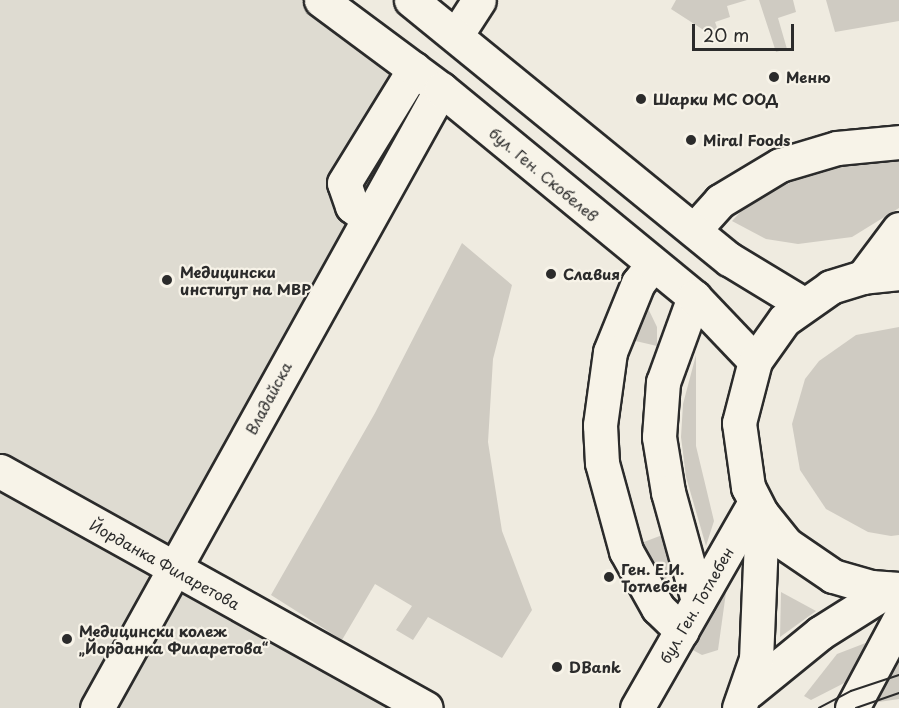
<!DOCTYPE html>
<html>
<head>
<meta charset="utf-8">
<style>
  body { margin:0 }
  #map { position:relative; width:899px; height:708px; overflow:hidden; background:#efebe0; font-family:"Playpen Sans",sans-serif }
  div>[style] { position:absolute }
  .built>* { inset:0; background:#dedbd1 }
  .green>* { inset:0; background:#cfcbc2 }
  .roads { filter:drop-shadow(2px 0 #2b2b2b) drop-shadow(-2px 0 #2b2b2b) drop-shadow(0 2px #2b2b2b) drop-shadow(0 -2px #2b2b2b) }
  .minor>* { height:33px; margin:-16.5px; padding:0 16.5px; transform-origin:16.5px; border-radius:16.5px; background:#f7f3e8 }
  .major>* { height:33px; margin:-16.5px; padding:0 16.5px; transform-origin:16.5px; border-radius:16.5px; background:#f7f3e8 }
  .tram>* { height:1.5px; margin:-0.75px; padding:0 0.75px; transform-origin:0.75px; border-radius:0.75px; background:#2b2b2b }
  .dots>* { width:16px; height:16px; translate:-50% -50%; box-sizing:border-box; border:3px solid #f7f3e8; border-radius:50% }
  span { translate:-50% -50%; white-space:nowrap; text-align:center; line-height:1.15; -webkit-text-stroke:4.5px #f7f3e8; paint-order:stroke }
  .poi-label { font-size:15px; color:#2b2b2b; font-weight:700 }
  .left { translate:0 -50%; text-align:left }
  .street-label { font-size:15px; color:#2b2b2b }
  .scale { position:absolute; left:692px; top:24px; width:102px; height:27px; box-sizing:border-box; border:3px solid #2b2b2b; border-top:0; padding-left:8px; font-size:18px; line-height:21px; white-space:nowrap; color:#2b2b2b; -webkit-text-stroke:4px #f7f3e8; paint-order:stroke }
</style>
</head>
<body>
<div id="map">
  <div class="built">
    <i style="clip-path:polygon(0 0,321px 0,439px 89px,173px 570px,423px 708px,0 708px)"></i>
  </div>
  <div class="green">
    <i style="clip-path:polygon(676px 0,747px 0,727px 6px,730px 17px,715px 22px,720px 36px,716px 38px,671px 9px)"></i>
    <i style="clip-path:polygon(759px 0,793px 0,796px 12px,778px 18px,787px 49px,776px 52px)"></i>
    <i style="clip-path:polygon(826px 0,899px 0,899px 21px,835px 32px)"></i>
    <i style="clip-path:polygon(899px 158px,899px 208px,852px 237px,798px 244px,766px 239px,732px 221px,749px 203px,810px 173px,840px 164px)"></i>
    <i style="clip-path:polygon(462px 243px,512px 285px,493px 359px,488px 442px,502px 531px,532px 610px,502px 658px,428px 617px,413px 640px,396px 630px,412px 606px,375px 584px,342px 640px,271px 595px,375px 413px)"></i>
    <i style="clip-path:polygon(644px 300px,657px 327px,657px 346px,627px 339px)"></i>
    <i style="clip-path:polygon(899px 327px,899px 535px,891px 536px,868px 532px,826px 509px,800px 470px,792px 424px,805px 379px,819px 361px,856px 335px)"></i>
    <i style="clip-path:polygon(696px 355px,696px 446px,714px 521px,706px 546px,686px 477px,681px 437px,683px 404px)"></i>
    <i style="clip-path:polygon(665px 534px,670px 559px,663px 596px,636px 545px)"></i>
    <i style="clip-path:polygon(728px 578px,718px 650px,702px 655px,689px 648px)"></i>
    <i style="clip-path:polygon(781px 592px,816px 611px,780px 637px)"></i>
    <i style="clip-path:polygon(876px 639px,854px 678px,811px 700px,804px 696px,837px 654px)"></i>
    <i style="clip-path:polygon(899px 655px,899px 699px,872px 703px,894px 662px)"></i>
  </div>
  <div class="roads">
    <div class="minor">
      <i style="left:457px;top:34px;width:40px;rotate:-57.1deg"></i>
      <i style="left:368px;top:218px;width:20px;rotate:-143deg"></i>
      <i style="left:352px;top:206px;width:24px;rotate:-109deg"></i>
      <i style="left:344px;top:183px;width:134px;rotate:-58.4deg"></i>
      <i style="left:694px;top:230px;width:39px;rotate:-48deg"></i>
      <i style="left:720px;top:201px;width:70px;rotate:-31deg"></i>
      <i style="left:780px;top:165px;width:59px;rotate:-16.6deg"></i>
      <i style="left:837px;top:148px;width:62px;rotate:-5.5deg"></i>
      <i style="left:653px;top:264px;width:24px;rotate:128deg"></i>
      <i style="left:638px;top:283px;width:74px;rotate:112.1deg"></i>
      <i style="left:610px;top:352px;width:74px;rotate:97.8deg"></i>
      <i style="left:600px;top:425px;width:38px;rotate:87deg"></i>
      <i style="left:602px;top:463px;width:91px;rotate:74.7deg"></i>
      <i style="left:626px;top:551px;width:65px;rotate:60.7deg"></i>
      <i style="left:658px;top:608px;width:33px;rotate:44deg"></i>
      <i style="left:863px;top:277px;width:60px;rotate:-53.1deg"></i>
      <i style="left:694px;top:297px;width:90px;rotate:110deg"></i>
      <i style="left:663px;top:382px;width:55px;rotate:94.2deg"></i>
      <i style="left:659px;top:437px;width:56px;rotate:80.7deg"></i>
      <i style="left:668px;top:492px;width:113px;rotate:74.6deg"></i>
      <i style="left:0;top:471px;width:487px;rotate:29.1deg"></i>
      <i style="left:97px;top:708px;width:708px;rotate:-60.94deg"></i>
      <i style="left:637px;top:708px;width:237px;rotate:-60.2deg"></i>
      <i style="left:852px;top:708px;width:100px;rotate:-61.9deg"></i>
    </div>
    <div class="major">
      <i style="left:321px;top:0;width:149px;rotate:36.6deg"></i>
      <i style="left:441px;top:89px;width:328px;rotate:39.4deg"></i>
      <i style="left:694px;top:297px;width:88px;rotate:46.4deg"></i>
      <i style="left:411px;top:0;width:410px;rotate:39.2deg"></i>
      <i style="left:729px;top:259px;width:87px;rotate:31.3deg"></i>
      <i style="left:899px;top:273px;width:36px;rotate:174deg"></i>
      <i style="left:863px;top:277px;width:34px;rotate:163deg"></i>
      <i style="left:831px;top:287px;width:57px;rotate:144.9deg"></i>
      <i style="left:784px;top:320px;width:50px;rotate:125.3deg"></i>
      <i style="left:755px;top:361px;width:64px;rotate:104.5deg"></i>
      <i style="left:739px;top:423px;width:65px;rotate:82deg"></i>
      <i style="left:748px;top:487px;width:30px;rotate:63deg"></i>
      <i style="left:762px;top:514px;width:38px;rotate:51deg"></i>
      <i style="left:786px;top:544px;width:57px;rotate:34.2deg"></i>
      <i style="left:833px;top:576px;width:40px;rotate:16deg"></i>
      <i style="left:871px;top:587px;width:28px;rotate:4deg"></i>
      <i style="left:749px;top:691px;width:92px;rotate:-39.2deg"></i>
      <i style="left:820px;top:633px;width:83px;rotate:-32.2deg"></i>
      <i style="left:739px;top:708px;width:52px;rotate:-70.9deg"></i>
      <i style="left:756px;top:659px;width:145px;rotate:-87.6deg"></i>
    </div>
  </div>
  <div class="tram">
    <i style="left:819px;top:708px;width:36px;rotate:-28deg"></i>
    <i style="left:851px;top:691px;width:51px;rotate:-18.4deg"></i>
    <i style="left:856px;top:708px;width:46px;rotate:-19.2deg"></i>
  </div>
  <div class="dots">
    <i style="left:774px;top:77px;background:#2b2b2b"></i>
    <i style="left:641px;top:99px;background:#2b2b2b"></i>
    <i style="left:691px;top:140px;background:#2b2b2b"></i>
    <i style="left:551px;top:274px;background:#2b2b2b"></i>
    <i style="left:167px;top:280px;background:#2b2b2b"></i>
    <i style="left:609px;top:577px;background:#2b2b2b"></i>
    <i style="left:67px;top:639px;background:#2b2b2b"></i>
    <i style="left:557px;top:667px;background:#2b2b2b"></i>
  </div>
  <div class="poi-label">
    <span class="left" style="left:786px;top:77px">Меню</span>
    <span class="left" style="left:653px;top:99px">Шарки МС ООД</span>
    <span class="left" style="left:703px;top:140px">Miral Foods</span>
    <span class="left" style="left:180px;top:280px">Медицински<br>институт на МВР</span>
    <span class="left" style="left:563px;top:274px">Славия</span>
    <span class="left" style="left:621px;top:577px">Ген. Е.И.<br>Тотлебен</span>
    <span class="left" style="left:79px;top:639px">Медицински колеж<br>„Йорданка Филаретова“</span>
    <span class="left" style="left:569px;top:667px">DBank</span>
  </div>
  <div class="street-label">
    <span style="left:544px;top:174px;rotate:40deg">бул. Ген. Скобелев</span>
    <span style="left:268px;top:398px;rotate:-62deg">Владайска</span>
    <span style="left:165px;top:564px;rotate:29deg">Йорданка Филаретова</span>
    <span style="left:696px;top:605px;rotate:-60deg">бул. Ген. Тотлебен</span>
  </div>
  <div class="scale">20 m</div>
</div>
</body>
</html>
